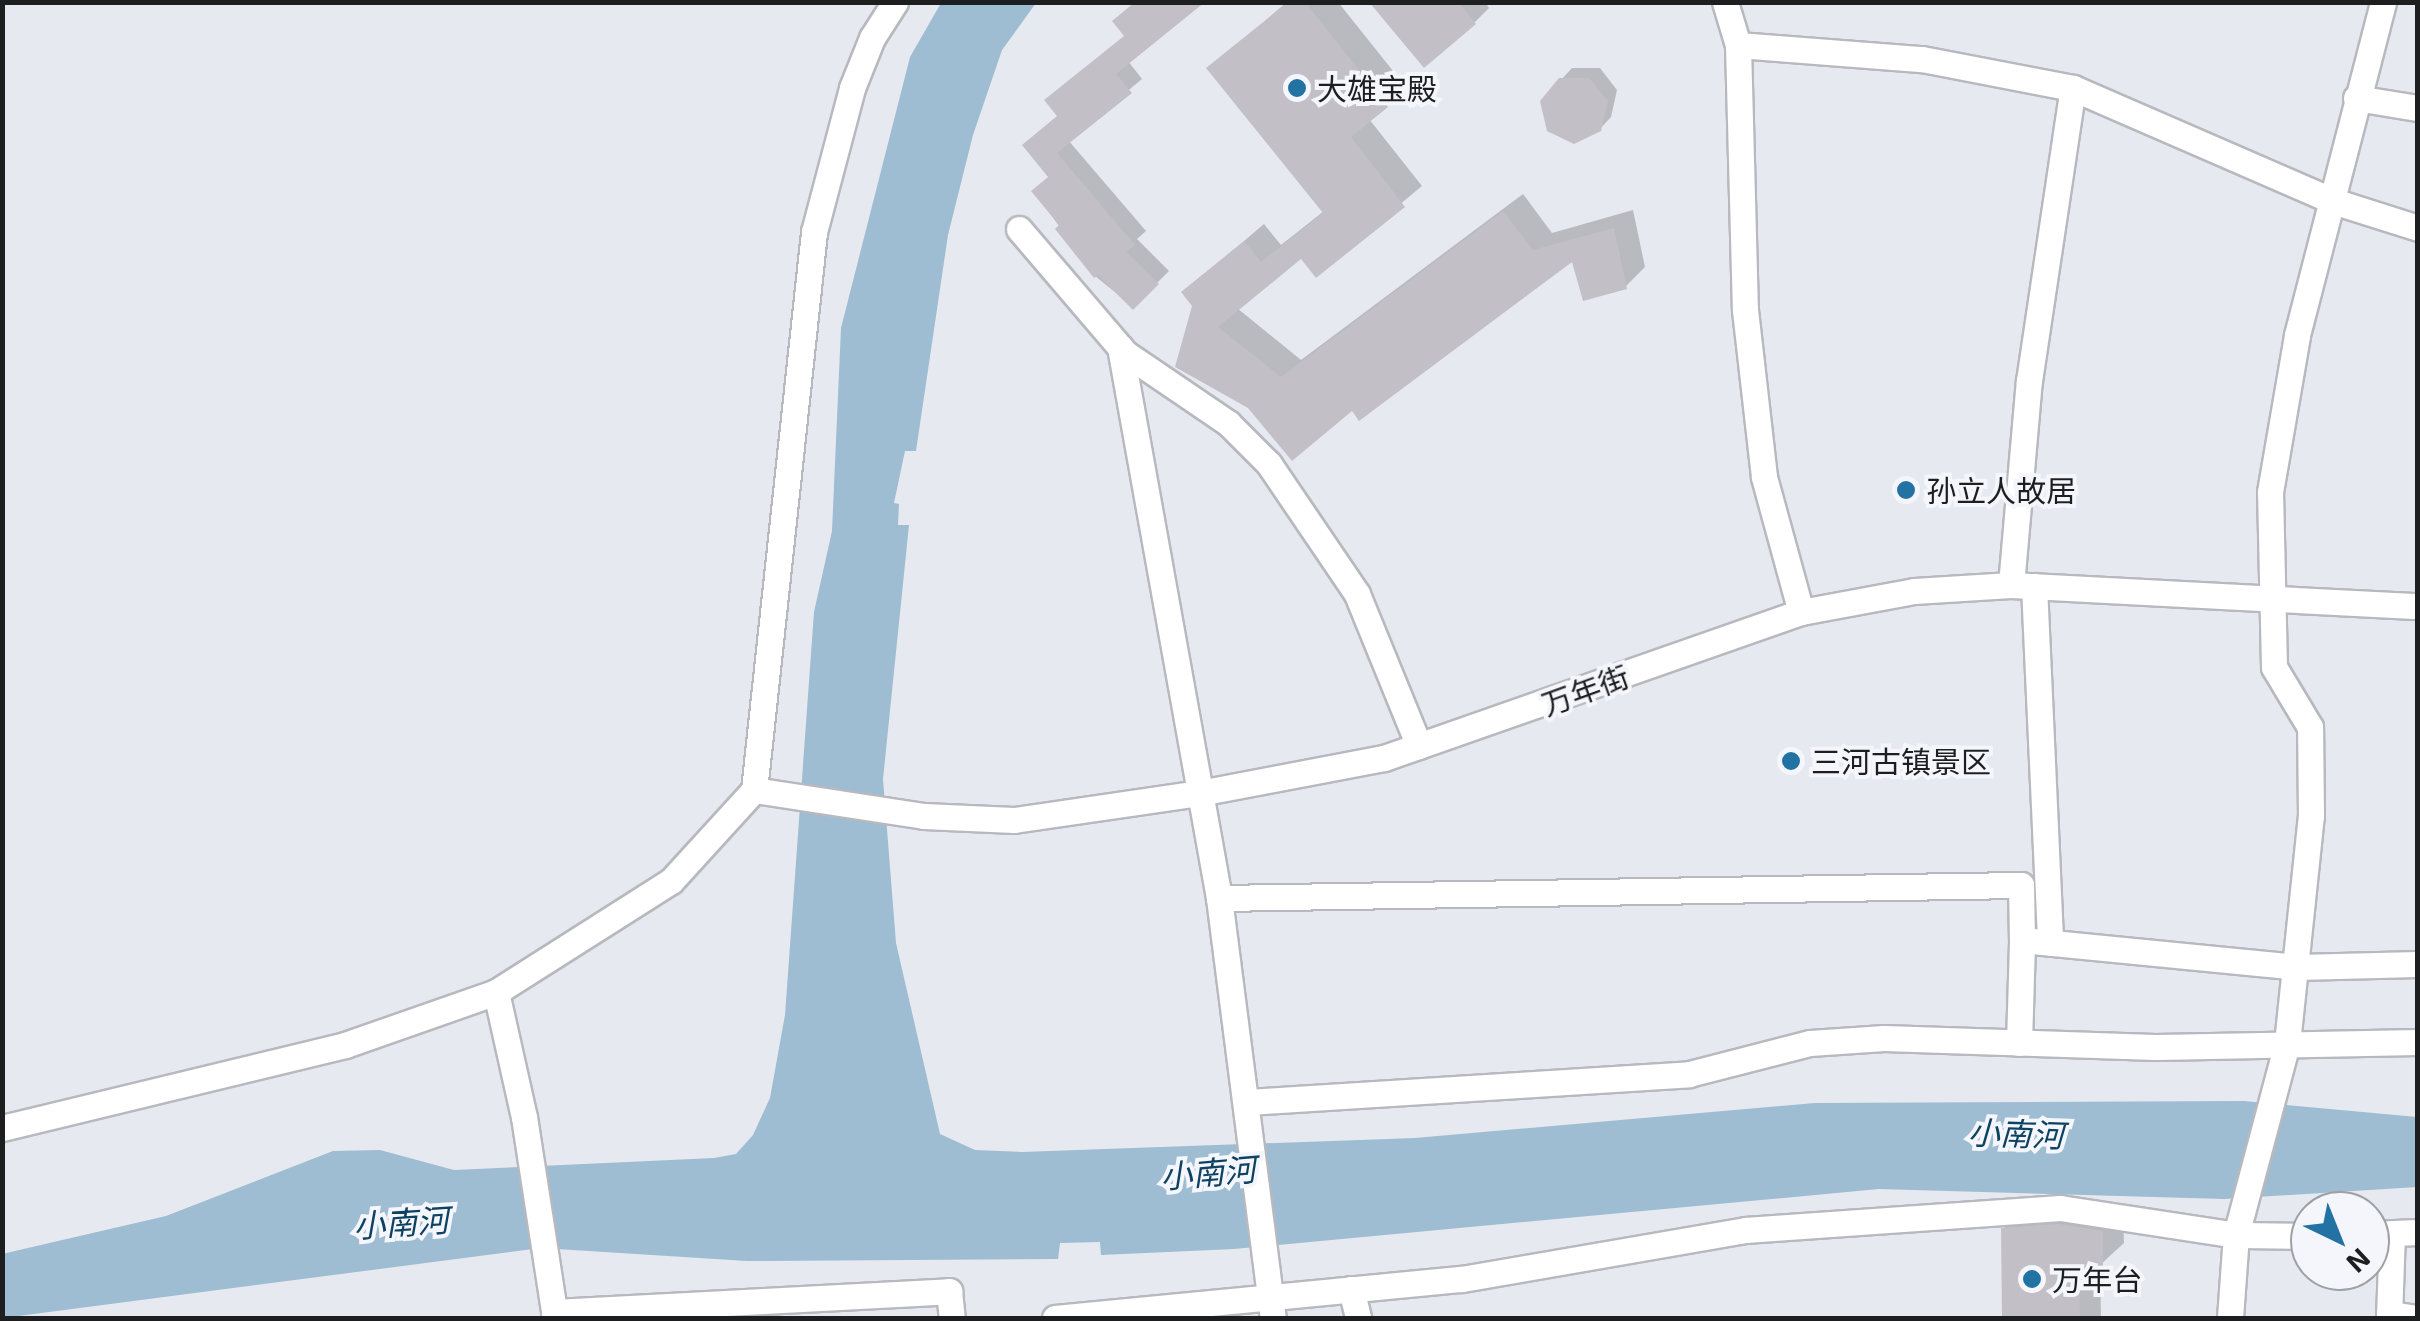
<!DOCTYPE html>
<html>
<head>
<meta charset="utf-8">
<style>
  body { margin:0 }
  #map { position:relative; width:2420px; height:1321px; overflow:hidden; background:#e6e9ef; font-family:"Exo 2","Noto Sans SC",sans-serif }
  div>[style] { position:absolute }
  .water>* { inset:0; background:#9ebcd2 }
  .shadow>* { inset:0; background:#0003 }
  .building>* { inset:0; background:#c2c0c6 }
  .roads { filter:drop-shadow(2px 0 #b7b9bf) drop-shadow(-2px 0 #b7b9bf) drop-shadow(0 2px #b7b9bf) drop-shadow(0 -2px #b7b9bf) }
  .street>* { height:25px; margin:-12.5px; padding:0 12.5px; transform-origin:12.5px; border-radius:12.5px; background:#fff }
  .dots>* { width:28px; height:28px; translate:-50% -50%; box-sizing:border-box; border:5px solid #f4f6fc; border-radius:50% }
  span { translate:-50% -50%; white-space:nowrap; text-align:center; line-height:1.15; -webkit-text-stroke:8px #f4f6fc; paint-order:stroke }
  .poi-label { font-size:30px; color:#1d1e20 }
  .left { translate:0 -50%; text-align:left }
  .street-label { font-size:30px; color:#1d1e20 }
  .water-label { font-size:32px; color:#0d4262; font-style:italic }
  .frame { position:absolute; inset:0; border:5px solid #1d1e20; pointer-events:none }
  .north { position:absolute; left:2290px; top:1191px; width:100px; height:100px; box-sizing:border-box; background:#f4f6fc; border:2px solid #9ea0a4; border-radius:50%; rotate:137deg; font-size:28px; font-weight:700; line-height:40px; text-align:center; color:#1d1e20 }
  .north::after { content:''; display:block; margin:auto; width:35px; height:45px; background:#2272a4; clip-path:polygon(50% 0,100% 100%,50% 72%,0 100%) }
</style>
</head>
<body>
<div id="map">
  <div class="water">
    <i style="clip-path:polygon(941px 3px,1036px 3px,1002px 50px,973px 135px,948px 235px,916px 451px,905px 451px,894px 503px,899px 504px,898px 525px,909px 525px,883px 779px,896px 943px,940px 1134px,975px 1150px,1022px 1152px,1415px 1138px,1815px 1103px,2244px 1101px,2417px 1117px,2417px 1187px,2224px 1199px,1879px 1189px,1234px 1249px,1101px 1255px,1100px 1242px,1060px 1243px,1058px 1259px,747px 1261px,541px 1248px,3px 1318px,2px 1254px,166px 1216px,333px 1151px,380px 1150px,454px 1170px,714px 1158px,736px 1154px,753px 1135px,770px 1098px,785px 1015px,814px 612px,832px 531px,841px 328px,910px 57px)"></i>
  </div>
  <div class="shadow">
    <i style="clip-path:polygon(1287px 2px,1338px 2px,1405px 86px,1369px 119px,1422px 186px,1316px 274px,1301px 256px,1237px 308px,1301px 360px,1523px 194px,1552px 233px,1633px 210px,1645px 267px,1626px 286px,1573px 257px,1352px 407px,1292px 458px,1184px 292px,1264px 224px,1281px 245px,1324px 211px,1209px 69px)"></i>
    <i style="clip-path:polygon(1375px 2px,1485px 2px,1489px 8px,1475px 22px)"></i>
    <i style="clip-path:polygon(1127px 10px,1128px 61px,1142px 79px,1068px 140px,1146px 231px,1137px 239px,1169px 271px,1133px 307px,1094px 275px,1034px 191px,1050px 176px,1059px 115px,1126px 35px)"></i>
    <i style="clip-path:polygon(1572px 68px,1600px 68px,1617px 90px,1611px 117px,1600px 129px,1561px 80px)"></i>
    <i style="clip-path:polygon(2025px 1208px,2123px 1210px,2124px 1243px,2100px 1265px,2101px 1318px,2005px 1318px,2003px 1229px)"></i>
  </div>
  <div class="building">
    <i style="clip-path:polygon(1135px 2px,1205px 2px,1116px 74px,1132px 93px,1057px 153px,1135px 245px,1126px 252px,1159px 284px,1133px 310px,1098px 275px,1094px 278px,1055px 229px,1059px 225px,1031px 191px,1048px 177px,1022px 145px,1057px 116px,1044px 100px,1124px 36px,1112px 21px)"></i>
    <i style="clip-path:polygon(1288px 2px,1305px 2px,1388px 107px,1351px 137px,1405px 207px,1316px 278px,1301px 259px,1218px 327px,1281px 377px,1503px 211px,1533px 250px,1614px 228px,1627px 289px,1583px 301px,1572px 262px,1359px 421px,1352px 411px,1292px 461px,1248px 408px,1175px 367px,1192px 306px,1181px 292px,1244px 241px,1261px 262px,1323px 213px,1206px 68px)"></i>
    <i style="clip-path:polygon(1369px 2px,1458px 2px,1476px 24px,1424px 68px)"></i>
    <i style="clip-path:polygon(1559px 78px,1589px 78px,1608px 101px,1601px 131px,1574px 144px,1547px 131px,1540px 101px)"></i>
    <i style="clip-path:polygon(2059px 1224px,2103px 1231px,2103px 1267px,2079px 1268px,2080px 1318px,2002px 1318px,2001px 1228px)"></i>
  </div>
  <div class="roads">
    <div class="street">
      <i style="left:1725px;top:2px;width:45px;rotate:73.2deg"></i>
      <i style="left:1738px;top:45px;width:265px;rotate:88.5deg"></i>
      <i style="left:1745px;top:310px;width:168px;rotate:83.5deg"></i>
      <i style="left:1764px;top:477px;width:140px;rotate:74.7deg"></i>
      <i style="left:1738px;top:45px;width:185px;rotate:4.4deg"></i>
      <i style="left:1922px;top:59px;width:154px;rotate:10.9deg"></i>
      <i style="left:2073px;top:88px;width:283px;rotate:23.5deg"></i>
      <i style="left:2333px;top:201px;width:89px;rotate:17.6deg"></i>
      <i style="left:2356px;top:98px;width:63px;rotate:9.2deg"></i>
      <i style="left:1019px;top:229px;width:163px;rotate:49.5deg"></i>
      <i style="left:1125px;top:353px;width:125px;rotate:34.2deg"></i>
      <i style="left:1228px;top:423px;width:58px;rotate:45deg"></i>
      <i style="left:1269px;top:464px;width:157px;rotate:55.9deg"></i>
      <i style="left:1357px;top:594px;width:164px;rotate:67.8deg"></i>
      <i style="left:1120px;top:347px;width:560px;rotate:79.81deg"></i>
      <i style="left:1219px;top:898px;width:423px;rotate:82.7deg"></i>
      <i style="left:2011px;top:585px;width:205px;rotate:-85deg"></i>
      <i style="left:2029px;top:381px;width:296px;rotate:-81.5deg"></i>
      <i style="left:2034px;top:586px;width:357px;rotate:87.4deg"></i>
      <i style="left:754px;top:790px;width:172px;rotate:8.7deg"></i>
      <i style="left:924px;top:816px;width:90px;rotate:2.5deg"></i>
      <i style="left:1014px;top:820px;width:188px;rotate:-8.3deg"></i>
      <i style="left:1200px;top:793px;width:187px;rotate:-10.8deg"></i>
      <i style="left:1384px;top:758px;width:442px;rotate:-19.3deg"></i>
      <i style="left:1801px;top:612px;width:115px;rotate:-10.5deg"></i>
      <i style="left:1914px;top:591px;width:97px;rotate:-3.5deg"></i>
      <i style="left:2011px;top:585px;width:408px;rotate:3deg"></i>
      <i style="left:1219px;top:898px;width:802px;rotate:-0.93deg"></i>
      <i style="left:2021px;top:885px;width:55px;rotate:89deg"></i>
      <i style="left:2022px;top:940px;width:276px;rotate:5.6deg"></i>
      <i style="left:2297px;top:967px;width:121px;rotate:-1.4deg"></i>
      <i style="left:496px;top:992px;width:128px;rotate:77.4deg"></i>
      <i style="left:524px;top:1117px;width:203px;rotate:81.2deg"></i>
      <i style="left:2019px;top:1043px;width:103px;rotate:-88.3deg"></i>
      <i style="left:1248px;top:1102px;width:442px;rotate:-3.6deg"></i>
      <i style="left:1689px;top:1074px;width:125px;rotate:-14.4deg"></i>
      <i style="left:1810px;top:1043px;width:74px;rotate:-3.9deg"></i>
      <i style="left:1884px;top:1038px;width:271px;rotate:1.9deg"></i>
      <i style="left:2155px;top:1047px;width:263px;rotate:-1.1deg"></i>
      <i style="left:2px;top:1128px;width:353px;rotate:-13.6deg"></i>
      <i style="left:345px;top:1045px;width:160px;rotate:-19.3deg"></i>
      <i style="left:496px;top:992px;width:207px;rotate:-32.4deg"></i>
      <i style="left:671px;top:881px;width:123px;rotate:-47.6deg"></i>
      <i style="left:754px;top:790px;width:561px;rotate:-83.86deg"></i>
      <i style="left:814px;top:232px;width:149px;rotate:-75.2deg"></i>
      <i style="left:852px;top:88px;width:54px;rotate:-68.2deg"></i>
      <i style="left:872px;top:38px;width:43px;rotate:-57.4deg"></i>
      <i style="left:2370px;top:1234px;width:48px;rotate:-2.4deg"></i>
      <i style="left:1351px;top:1289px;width:30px;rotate:76deg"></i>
      <i style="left:554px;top:1312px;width:396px;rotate:-3deg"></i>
      <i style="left:949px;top:1291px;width:27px;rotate:84deg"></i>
      <i style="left:2389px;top:1314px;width:29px;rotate:8deg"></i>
      <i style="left:1055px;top:1318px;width:409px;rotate:-5.5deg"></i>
      <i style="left:1462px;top:1279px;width:287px;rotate:-9.8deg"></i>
      <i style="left:1745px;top:1230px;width:316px;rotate:-4deg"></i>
      <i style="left:2060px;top:1208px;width:178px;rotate:8.7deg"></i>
      <i style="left:2236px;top:1235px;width:74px;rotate:0.8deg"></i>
      <i style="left:2230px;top:1318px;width:83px;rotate:-85.9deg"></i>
      <i style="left:2236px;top:1235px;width:199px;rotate:-75.1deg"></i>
      <i style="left:2287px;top:1043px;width:228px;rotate:-84deg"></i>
      <i style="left:2311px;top:816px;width:89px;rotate:-90.6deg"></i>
      <i style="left:2310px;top:727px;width:70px;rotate:-121deg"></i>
      <i style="left:2274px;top:667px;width:175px;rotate:-91.3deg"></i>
      <i style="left:2270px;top:492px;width:159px;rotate:-80.2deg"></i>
      <i style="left:2297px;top:335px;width:344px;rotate:-75.5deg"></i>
      <i style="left:2389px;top:1318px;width:84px;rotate:-88deg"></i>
    </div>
  </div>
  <div class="dots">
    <i style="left:1297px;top:88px;background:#2272a4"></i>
    <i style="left:1906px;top:490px;background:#2272a4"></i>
    <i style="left:1791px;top:761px;background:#2272a4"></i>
    <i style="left:2032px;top:1279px;background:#2272a4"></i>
  </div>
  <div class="poi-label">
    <span class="left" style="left:1317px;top:88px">大雄宝殿</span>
    <span class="left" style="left:1926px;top:490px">孙立人故居</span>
    <span class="left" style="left:1811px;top:761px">三河古镇景区</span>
    <span class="left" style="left:2052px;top:1279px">万年台</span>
  </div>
  <div class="street-label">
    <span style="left:1585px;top:690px;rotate:-20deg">万年街</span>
  </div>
  <div class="water-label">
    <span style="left:2016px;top:1133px;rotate:2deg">小南河</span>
    <span style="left:1208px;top:1172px;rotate:-5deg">小南河</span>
    <span style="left:401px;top:1222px;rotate:-4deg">小南河</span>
  </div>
  <div class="frame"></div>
  <div class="north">N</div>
</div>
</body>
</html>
